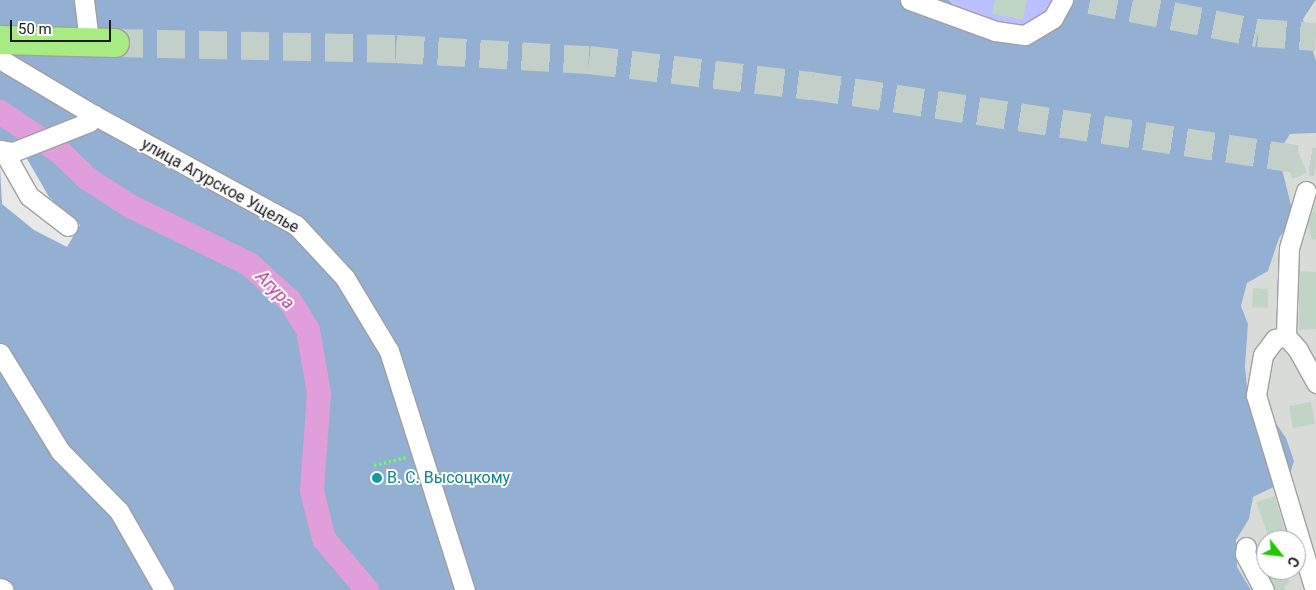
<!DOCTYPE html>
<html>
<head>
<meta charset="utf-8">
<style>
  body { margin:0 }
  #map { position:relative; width:1316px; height:590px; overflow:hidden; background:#e1efe8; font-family:Roboto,sans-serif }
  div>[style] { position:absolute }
  .residential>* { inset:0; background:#d9dbd9 }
  .forest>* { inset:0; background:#93afd1 }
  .park>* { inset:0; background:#babffd }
  .parking>* { inset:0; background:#e8e8e8 }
  .river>* { height:24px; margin:-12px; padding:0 12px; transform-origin:12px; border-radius:12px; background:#e09edb }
  .building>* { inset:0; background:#c1d5c7 }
  .highway-tunnel>* { height:28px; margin-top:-14px; transform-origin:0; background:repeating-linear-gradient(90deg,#c3cfc9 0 28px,transparent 0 42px) }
  .path>* { height:2.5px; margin-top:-1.25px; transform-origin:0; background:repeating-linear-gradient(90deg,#6aff62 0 2.5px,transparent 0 5px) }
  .roads { filter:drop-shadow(1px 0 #a0a0a0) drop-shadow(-1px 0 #a0a0a0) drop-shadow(0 1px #a0a0a0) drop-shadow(0 -1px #a0a0a0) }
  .minor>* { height:19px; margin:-9.5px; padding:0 9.5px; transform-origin:9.5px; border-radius:9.5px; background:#fff }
  .highway>* { height:28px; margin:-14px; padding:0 14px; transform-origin:14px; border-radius:14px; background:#a7ec83 }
  .dots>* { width:14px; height:14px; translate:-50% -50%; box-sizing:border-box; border:2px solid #fff; border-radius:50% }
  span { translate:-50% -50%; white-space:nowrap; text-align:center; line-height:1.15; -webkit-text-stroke:4px #fff; paint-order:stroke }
  .street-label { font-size:16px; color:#1c1c1c }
  .culture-label { font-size:16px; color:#0d838f }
  .left { translate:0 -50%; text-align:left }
  .water-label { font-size:18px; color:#b2438c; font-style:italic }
  .north { position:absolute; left:1256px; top:530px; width:50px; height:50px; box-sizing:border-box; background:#fff; border:1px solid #a4a4a4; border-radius:50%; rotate:119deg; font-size:14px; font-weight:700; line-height:20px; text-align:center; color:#1c1c1c }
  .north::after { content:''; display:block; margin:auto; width:18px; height:22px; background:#1fc900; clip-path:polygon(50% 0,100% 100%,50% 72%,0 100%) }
  .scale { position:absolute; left:10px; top:20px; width:101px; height:22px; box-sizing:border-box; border:2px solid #1c1c1c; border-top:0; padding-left:6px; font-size:15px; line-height:18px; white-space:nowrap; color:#1c1c1c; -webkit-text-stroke:4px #fff; paint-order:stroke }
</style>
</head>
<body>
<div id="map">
  <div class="residential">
    <i style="clip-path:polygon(1316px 2px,1316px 61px,1303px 19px)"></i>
    <i style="clip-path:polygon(evenodd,1316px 133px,1316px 590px,1251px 590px,1237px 567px,1236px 540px,1249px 519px,1253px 497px,1288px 480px,1260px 409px,1248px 396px,1245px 367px,1248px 324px,1241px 306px,1247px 283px,1268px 271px,1279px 238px,1294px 217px,1278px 153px,1290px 134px,1316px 133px,1266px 540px,1296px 540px,1296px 570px,1266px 570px,1266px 540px)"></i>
  </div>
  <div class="forest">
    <i style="clip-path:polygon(0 0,949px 0,974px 24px,1061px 0,1316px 0,1303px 19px,1316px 61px,1316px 133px,1290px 134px,1278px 153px,1294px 217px,1279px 238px,1268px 271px,1247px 283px,1241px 306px,1248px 324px,1245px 367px,1248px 396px,1273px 419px,1286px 438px,1294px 461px,1288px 480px,1253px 497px,1249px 519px,1236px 540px,1237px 567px,1251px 590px,0 590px)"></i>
  </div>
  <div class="park">
    <i style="clip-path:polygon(950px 0,1061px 0,1040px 29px,974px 24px)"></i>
  </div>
  <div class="parking">
    <i style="clip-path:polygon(26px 157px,49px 197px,80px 225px,67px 247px,34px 230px,2px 204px,0 167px)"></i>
  </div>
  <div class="river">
    <i style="left:0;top:112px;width:73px;rotate:33.9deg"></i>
    <i style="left:61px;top:153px;width:37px;rotate:44deg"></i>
    <i style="left:88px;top:179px;width:50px;rotate:32.7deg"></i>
    <i style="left:130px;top:206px;width:132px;rotate:26deg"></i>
    <i style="left:249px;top:264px;width:55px;rotate:42.1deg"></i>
    <i style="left:290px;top:301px;width:34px;rotate:58deg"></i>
    <i style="left:308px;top:330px;width:64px;rotate:80.1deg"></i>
    <i style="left:319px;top:393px;width:98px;rotate:94.1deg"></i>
    <i style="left:312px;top:491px;width:49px;rotate:76deg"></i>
    <i style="left:324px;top:539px;width:67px;rotate:49.9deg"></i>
  </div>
  <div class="building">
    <i style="clip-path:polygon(995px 0,1027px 0,1023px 20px,992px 14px)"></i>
    <i style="clip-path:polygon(1297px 148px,1307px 173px,1292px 179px,1283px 153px)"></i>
    <i style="clip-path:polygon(1316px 203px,1316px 239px,1312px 240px,1308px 224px)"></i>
    <i style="clip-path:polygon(1299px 271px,1316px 272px,1316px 329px,1299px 330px)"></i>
    <i style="clip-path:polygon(1253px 288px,1268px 289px,1268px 308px,1252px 307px)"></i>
    <i style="clip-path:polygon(1311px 402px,1315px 424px,1293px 428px,1289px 406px)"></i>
    <i style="clip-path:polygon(1275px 496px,1286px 534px,1270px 540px,1256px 502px)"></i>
    <i style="clip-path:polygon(1273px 570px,1284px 570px,1290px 583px,1284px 586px,1285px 590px,1275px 590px,1268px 573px)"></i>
  </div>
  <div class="highway-tunnel">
    <i style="left:1090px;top:0;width:171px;rotate:11.1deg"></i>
    <i style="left:1258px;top:33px;width:58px;rotate:3.9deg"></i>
    <i style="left:115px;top:43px;width:281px;rotate:1.2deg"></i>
    <i style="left:396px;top:49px;width:193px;rotate:3.3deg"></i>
    <i style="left:589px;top:60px;width:225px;rotate:6.7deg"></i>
    <i style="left:812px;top:86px;width:510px;rotate:8.58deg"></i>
  </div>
  <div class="path">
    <i style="left:374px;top:465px;width:34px;rotate:-14deg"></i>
  </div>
  <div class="roads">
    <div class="minor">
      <i style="left:84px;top:0;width:41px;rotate:83deg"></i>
      <i style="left:910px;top:0;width:90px;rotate:20deg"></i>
      <i style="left:995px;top:31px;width:30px;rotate:8deg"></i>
      <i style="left:1025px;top:35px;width:33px;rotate:-31deg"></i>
      <i style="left:1053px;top:18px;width:21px;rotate:-61deg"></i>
      <i style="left:0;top:59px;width:109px;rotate:30.8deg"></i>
      <i style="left:94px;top:115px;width:230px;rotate:28.6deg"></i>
      <i style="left:296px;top:225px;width:72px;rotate:47.2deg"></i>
      <i style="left:345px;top:278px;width:85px;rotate:58.9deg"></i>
      <i style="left:389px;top:351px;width:251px;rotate:72.4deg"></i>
      <i style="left:0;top:150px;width:13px;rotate:9deg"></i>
      <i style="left:13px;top:152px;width:82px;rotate:-21.5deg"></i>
      <i style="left:89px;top:122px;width:9px;rotate:-54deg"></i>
      <i style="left:4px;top:152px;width:51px;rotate:60.4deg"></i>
      <i style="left:29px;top:196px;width:49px;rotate:37.6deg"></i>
      <i style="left:1306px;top:191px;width:59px;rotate:106.6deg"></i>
      <i style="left:1289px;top:248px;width:88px;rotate:92deg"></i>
      <i style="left:1286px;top:336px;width:18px;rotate:49deg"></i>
      <i style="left:1298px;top:350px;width:38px;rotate:61deg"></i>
      <i style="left:1286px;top:336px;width:11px;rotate:165deg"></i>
      <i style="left:1275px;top:339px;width:20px;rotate:127deg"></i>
      <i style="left:1263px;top:355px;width:41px;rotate:99.9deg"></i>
      <i style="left:1256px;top:395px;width:204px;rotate:73.2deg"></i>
      <i style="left:0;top:353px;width:115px;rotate:58.5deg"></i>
      <i style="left:60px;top:451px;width:84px;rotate:45.5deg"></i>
      <i style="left:119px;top:511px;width:91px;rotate:60.3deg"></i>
      <i style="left:1246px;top:547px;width:7px;rotate:98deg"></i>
      <i style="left:1245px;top:554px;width:41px;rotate:62.2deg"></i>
      <i style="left:0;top:588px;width:4px;rotate:27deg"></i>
    </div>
    <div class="highway">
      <i style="left:0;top:40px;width:115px;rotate:1.5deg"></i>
    </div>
  </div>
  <div class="dots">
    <i style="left:377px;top:478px;background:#0f9aa8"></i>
  </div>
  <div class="street-label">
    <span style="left:220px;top:186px;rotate:29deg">улица Агурское Ущелье</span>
  </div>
  <div class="culture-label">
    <span class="left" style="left:387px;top:478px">В. С. Высоцкому</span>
  </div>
  <div class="water-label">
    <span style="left:275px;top:290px;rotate:45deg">Агура</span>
  </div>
  <div class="north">С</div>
  <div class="scale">50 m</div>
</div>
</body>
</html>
